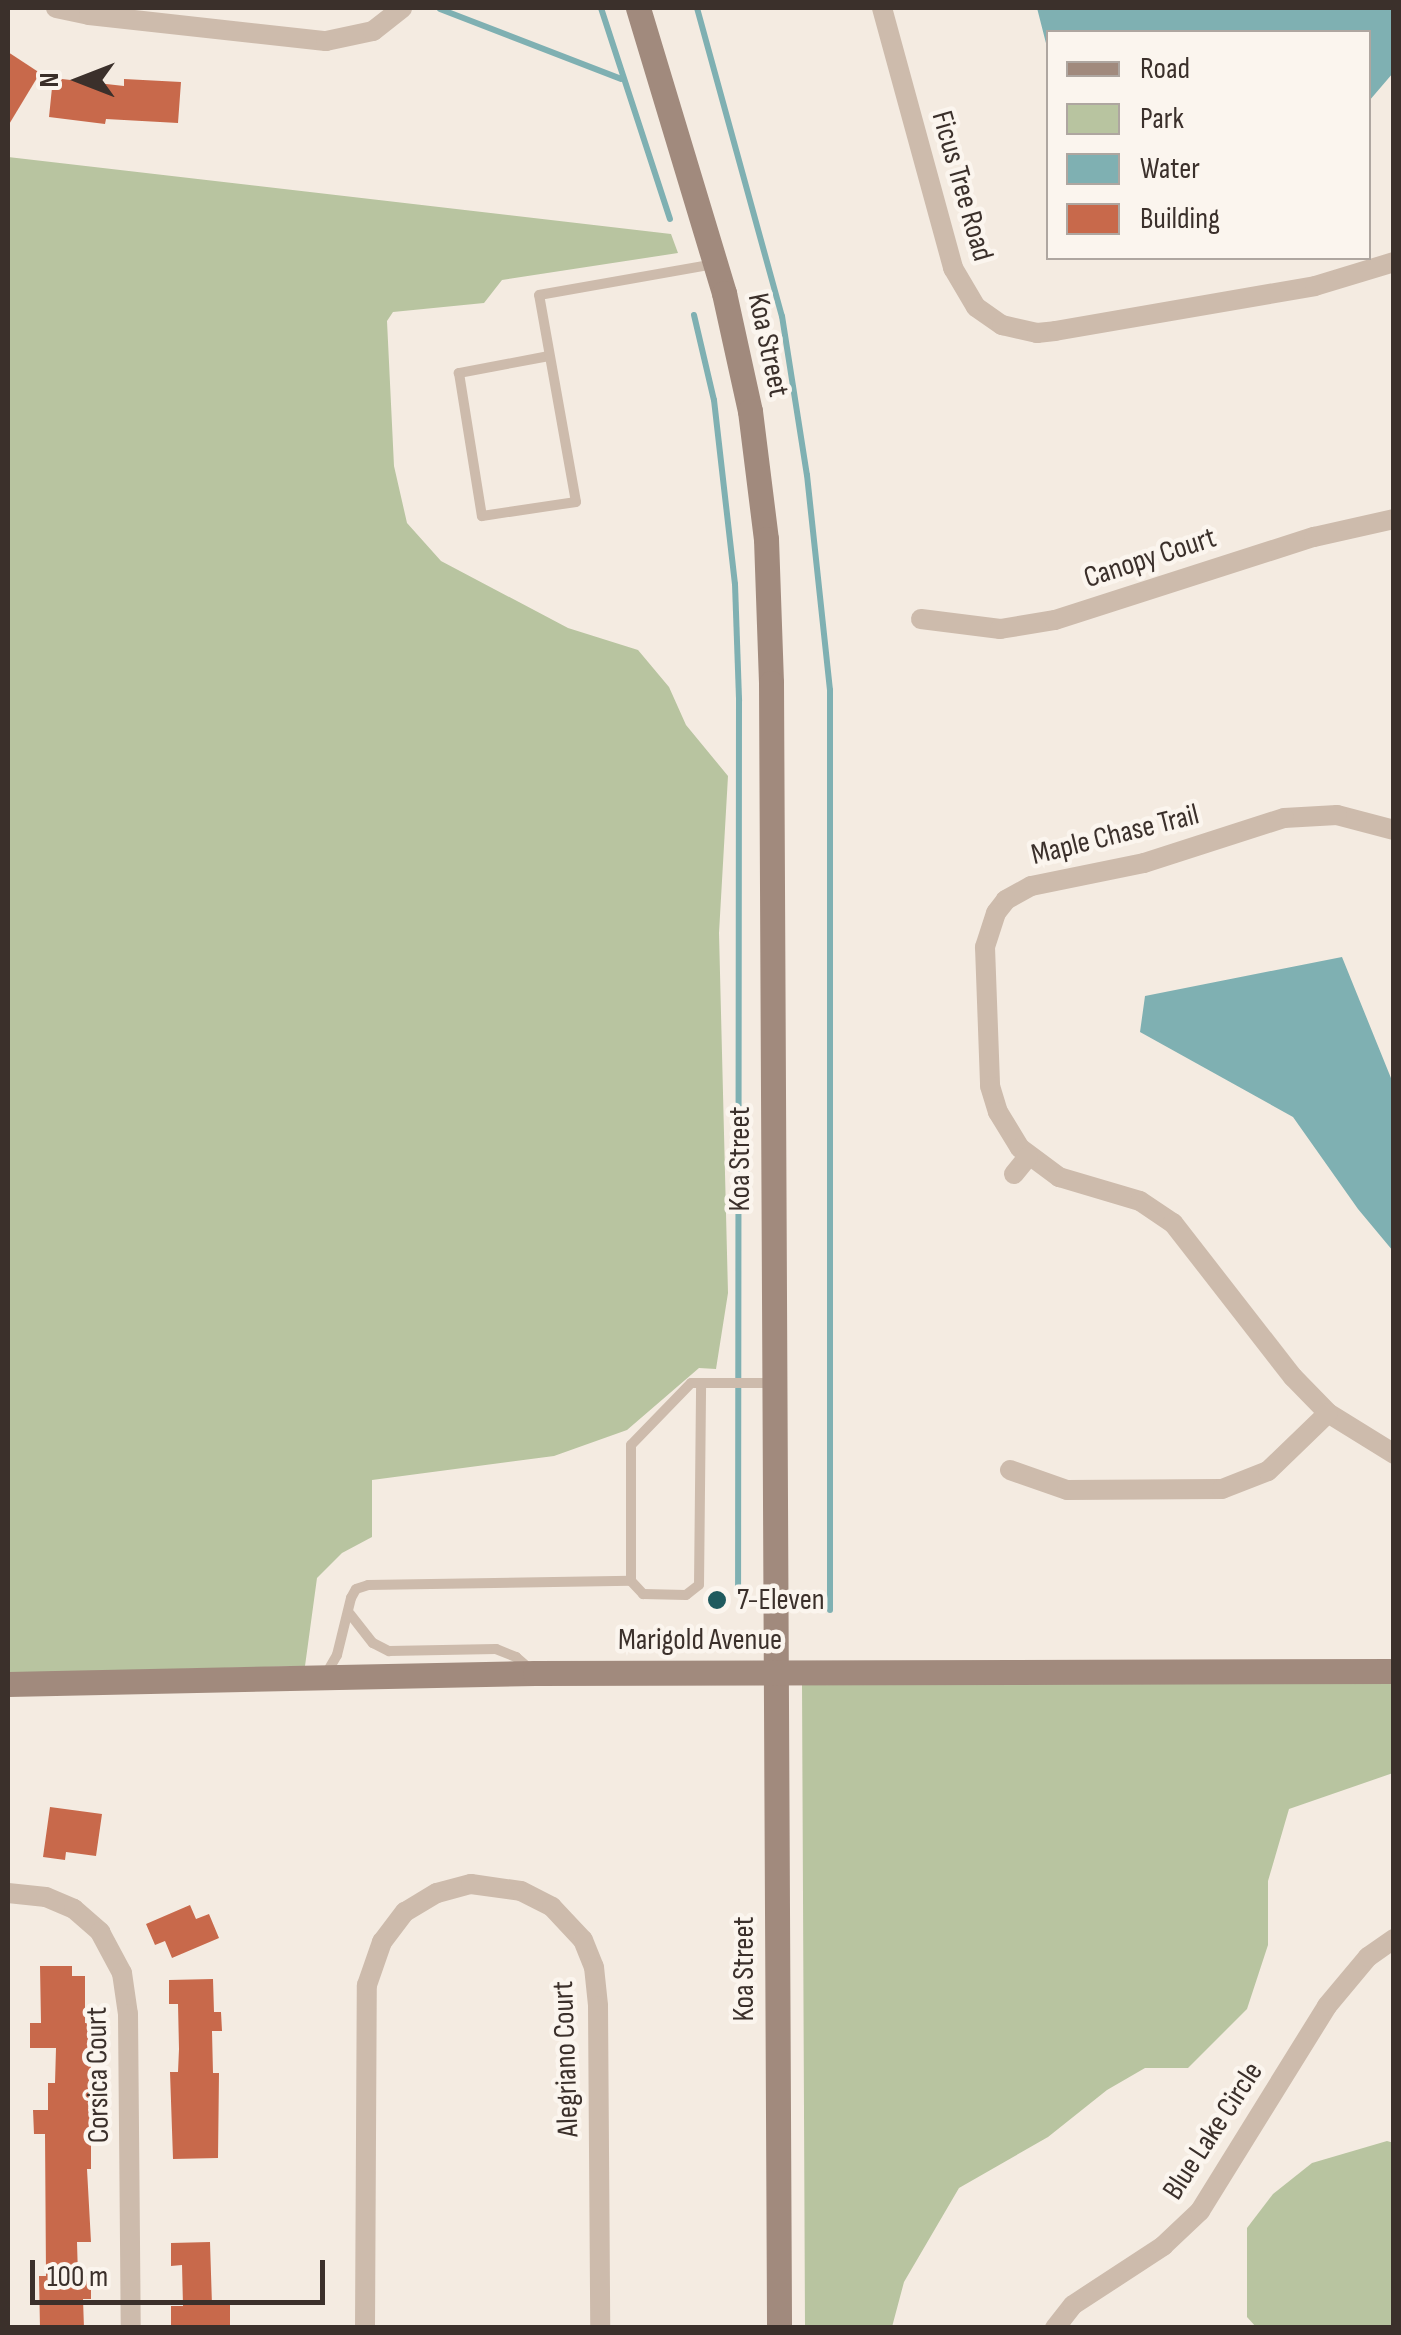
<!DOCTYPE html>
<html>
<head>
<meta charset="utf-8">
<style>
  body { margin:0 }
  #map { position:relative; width:1401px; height:2335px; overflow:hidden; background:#f4ebe1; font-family:"Sofia Sans Condensed",sans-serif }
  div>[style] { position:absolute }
  .green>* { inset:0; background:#b8c4a0 }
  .water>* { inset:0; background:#7fb0b2 }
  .stream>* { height:6px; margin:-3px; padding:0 3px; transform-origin:3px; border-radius:3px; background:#7fb0b2 }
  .building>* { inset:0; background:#c8694b }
  .lane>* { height:10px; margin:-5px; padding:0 5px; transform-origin:5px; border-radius:5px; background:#cdbbac }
  .street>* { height:20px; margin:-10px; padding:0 10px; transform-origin:10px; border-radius:10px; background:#cdbbac }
  .secondary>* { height:25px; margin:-12.5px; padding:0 12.5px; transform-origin:12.5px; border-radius:12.5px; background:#a18a7d }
  .dots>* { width:28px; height:28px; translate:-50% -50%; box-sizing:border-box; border:5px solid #fbf5ee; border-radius:50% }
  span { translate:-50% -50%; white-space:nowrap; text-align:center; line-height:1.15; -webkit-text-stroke:9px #fbf5ee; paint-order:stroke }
  .street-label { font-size:30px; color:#3b302b }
  .poi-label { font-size:30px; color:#3b302b }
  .left { translate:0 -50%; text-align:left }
  .frame { position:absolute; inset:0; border:10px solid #3b302b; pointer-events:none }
  .legend { position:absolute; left:1046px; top:30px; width:325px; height:230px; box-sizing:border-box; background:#fbf5ee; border:2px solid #aea6a0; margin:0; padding:12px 18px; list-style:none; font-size:30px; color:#3b302b }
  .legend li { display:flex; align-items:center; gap:20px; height:50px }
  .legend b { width:50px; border:2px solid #aea6a0 }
  .north { position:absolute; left:30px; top:30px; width:100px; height:100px; -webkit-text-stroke:8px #fbf5ee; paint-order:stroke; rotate:270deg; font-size:28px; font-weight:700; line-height:40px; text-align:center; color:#3b302b }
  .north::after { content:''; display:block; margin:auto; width:35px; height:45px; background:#3b302b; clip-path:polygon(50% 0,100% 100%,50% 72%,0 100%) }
  .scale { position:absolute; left:30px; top:2260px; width:295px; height:45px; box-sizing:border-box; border:5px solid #3b302b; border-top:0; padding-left:12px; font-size:30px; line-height:35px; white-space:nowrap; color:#3b302b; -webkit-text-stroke:8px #fbf5ee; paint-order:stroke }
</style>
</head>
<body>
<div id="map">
  <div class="green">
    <i style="clip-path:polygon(8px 157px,671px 234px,678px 253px,502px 280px,484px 303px,393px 312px,387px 321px,394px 466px,407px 523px,441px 561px,568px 628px,638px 650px,669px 687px,686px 725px,728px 776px,719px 933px,728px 1293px,716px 1369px,699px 1368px,627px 1430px,554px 1456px,372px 1480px,372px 1537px,342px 1553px,317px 1578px,305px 1666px,8px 1673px)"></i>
    <i style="clip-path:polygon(1393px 1681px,1393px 1773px,1289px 1809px,1268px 1881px,1268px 1945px,1247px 2009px,1188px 2068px,1145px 2068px,1107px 2090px,1048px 2137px,959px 2188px,904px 2282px,892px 2327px,805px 2327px,802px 1683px)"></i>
    <i style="clip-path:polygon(1387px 2141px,1394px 2143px,1393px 2327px,1256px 2327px,1247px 2317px,1247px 2228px,1273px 2194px,1312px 2163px)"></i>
  </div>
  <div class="water">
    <i style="clip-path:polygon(1037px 8px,1393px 8px,1393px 73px,1369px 101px,1368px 32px,1048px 32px,1048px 51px)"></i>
    <i style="clip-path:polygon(1342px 957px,1393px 1083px,1393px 1251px,1358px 1209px,1293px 1117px,1140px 1032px,1145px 996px)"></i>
  </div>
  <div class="stream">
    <i style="left:601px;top:8px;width:222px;rotate:71.9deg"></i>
    <i style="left:697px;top:8px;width:320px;rotate:74.6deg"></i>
    <i style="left:782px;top:316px;width:161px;rotate:81.1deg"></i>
    <i style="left:807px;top:475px;width:216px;rotate:83.9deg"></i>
    <i style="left:830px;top:690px;width:920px;rotate:90deg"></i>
    <i style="left:440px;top:9px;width:194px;rotate:21.1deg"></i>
    <i style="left:694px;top:315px;width:87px;rotate:76.8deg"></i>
    <i style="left:714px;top:400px;width:185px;rotate:83.5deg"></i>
    <i style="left:735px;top:584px;width:117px;rotate:88deg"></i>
    <i style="left:739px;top:701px;width:894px;rotate:90.06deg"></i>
  </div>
  <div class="building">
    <i style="clip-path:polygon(8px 52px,40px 73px,8px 126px)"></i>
    <i style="clip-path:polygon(53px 78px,124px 86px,124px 79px,181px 82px,178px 123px,106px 119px,105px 124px,49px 117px)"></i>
    <i style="clip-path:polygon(50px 1807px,102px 1814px,96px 1856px,66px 1852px,65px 1860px,43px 1857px)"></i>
    <i style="clip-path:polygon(190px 1905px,196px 1919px,209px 1914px,219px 1938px,172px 1958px,165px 1941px,155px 1945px,146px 1924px)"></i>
    <i style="clip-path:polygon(40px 1966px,72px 1966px,72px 1976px,85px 1976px,85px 2023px,91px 2023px,91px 2169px,87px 2169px,91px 2242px,77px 2242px,78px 2276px,91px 2276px,91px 2299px,83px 2299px,84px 2328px,40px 2328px,39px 2276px,46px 2276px,45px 2134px,34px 2134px,33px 2110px,48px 2110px,48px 2083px,55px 2083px,56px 2048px,30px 2048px,30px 2023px,41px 2023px)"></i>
    <i style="clip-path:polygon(213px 1979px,214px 2012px,221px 2012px,222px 2031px,212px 2031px,213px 2073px,219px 2073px,218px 2158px,173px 2159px,170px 2072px,178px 2072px,179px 2049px,178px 2004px,169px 2004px,169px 1980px)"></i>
    <i style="clip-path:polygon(210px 2242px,212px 2305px,230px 2305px,230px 2328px,171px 2328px,171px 2306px,183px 2306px,182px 2265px,171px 2266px,171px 2243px)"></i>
  </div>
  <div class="lane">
    <i style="left:549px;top:356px;width:92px;rotate:169.3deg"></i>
    <i style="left:459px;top:373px;width:145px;rotate:80.9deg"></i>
    <i style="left:482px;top:516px;width:95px;rotate:-8.5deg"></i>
    <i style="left:576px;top:502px;width:210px;rotate:-100.1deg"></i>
    <i style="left:539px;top:295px;width:179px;rotate:-10deg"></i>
    <i style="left:631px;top:1581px;width:18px;rotate:47deg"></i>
    <i style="left:643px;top:1594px;width:43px;rotate:1.3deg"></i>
    <i style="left:686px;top:1595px;width:16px;rotate:-38deg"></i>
    <i style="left:699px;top:1585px;width:202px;rotate:-89.4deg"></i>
    <i style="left:350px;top:1614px;width:37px;rotate:52deg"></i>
    <i style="left:373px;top:1643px;width:18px;rotate:27deg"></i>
    <i style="left:389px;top:1651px;width:107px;rotate:-1.1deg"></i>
    <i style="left:496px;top:1649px;width:22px;rotate:22deg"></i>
    <i style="left:516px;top:1657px;width:20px;rotate:41deg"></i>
    <i style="left:326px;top:1674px;width:22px;rotate:-60deg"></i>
    <i style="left:337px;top:1655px;width:59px;rotate:-76.2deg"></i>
    <i style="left:351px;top:1598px;width:10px;rotate:-61deg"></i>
    <i style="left:356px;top:1589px;width:13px;rotate:-18deg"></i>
    <i style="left:368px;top:1585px;width:263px;rotate:-0.9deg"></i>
    <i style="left:631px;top:1581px;width:136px;rotate:-90deg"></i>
    <i style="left:631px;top:1445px;width:86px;rotate:-45.9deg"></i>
    <i style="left:691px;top:1383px;width:81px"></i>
  </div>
  <div class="street">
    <i style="left:56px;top:8px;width:34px;rotate:12deg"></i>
    <i style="left:89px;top:15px;width:238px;rotate:6.3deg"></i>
    <i style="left:326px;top:41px;width:48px;rotate:-12deg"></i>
    <i style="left:373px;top:31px;width:37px;rotate:-38deg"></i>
    <i style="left:882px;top:8px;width:270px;rotate:74.7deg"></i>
    <i style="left:953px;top:268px;width:45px;rotate:59.5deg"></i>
    <i style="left:976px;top:307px;width:32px;rotate:35deg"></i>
    <i style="left:1002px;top:325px;width:36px;rotate:13deg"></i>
    <i style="left:1037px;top:333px;width:18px;rotate:-6deg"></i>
    <i style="left:1055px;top:331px;width:264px;rotate:-9.8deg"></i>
    <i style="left:1315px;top:286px;width:83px;rotate:-16.9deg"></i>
    <i style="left:921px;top:619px;width:80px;rotate:7.2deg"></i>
    <i style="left:1000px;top:629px;width:56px;rotate:-9.3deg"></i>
    <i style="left:1055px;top:620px;width:272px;rotate:-17.8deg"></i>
    <i style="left:1314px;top:537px;width:82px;rotate:-12.7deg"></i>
    <i style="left:1394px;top:830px;width:59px;rotate:-165.3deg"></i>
    <i style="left:1337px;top:815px;width:53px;rotate:176.8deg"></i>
    <i style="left:1284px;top:818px;width:147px;rotate:162.2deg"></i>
    <i style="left:1144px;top:863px;width:115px;rotate:168.5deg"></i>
    <i style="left:1031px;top:886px;width:29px;rotate:151deg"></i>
    <i style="left:1006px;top:900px;width:16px;rotate:128deg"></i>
    <i style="left:996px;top:913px;width:36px;rotate:108deg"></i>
    <i style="left:985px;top:947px;width:139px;rotate:87.9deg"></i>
    <i style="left:990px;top:1086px;width:27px;rotate:73deg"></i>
    <i style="left:998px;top:1112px;width:42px;rotate:58.6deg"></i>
    <i style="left:1020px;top:1148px;width:49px;rotate:36.6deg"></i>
    <i style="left:1059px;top:1177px;width:84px;rotate:16.5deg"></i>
    <i style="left:1140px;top:1201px;width:40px;rotate:34deg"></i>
    <i style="left:1173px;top:1223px;width:195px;rotate:52.1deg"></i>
    <i style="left:1293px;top:1377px;width:50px;rotate:45.8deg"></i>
    <i style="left:1328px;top:1413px;width:78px;rotate:31.8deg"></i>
    <i style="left:1014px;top:1174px;width:22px;rotate:-51deg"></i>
    <i style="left:1010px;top:1470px;width:60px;rotate:19.3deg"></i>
    <i style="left:1067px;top:1490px;width:155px;rotate:-0.4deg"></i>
    <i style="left:1222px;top:1489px;width:49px;rotate:-21.4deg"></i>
    <i style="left:1268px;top:1471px;width:83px;rotate:-44deg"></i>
    <i style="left:8px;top:1893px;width:38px;rotate:6deg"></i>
    <i style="left:46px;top:1897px;width:30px;rotate:23deg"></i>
    <i style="left:74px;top:1909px;width:35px;rotate:41deg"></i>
    <i style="left:100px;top:1932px;width:47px;rotate:61.8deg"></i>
    <i style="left:122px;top:1973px;width:41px;rotate:81.7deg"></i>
    <i style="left:128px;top:2014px;width:314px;rotate:89.5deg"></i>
    <i style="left:365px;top:2328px;width:343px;rotate:-89.7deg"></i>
    <i style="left:367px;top:1985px;width:46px;rotate:-70.8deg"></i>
    <i style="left:382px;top:1942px;width:38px;rotate:-53deg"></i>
    <i style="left:405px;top:1912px;width:37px;rotate:-31deg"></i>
    <i style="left:437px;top:1893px;width:35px;rotate:-15deg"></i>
    <i style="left:471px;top:1884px;width:50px;rotate:8deg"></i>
    <i style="left:521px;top:1891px;width:35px;rotate:27deg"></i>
    <i style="left:552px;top:1907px;width:45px;rotate:46.8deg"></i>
    <i style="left:583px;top:1940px;width:29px;rotate:68deg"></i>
    <i style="left:594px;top:1967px;width:39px;rotate:84deg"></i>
    <i style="left:598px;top:2006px;width:322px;rotate:89.6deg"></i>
    <i style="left:1055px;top:2328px;width:29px;rotate:-52deg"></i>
    <i style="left:1073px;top:2305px;width:108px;rotate:-33.2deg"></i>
    <i style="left:1163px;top:2246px;width:51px;rotate:-43.4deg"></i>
    <i style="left:1200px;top:2211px;width:241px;rotate:-58.2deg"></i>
    <i style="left:1327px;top:2006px;width:64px;rotate:-50.1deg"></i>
    <i style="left:1368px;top:1957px;width:32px;rotate:-35deg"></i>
  </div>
  <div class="secondary">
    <i style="left:638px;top:8px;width:298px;rotate:73.2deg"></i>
    <i style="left:724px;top:293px;width:121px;rotate:77.6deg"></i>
    <i style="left:750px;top:411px;width:129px;rotate:82.9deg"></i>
    <i style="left:766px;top:539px;width:144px;rotate:88deg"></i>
    <i style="left:771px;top:683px;width:1645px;rotate:89.72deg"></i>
    <i style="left:8px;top:1684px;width:527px;rotate:-1.2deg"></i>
    <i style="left:535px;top:1673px;width:859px;rotate:-0.13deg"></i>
  </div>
  <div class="dots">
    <i style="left:717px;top:1600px;background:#1f5a5e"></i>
  </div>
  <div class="street-label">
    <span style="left:962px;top:186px;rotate:74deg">Ficus Tree Road</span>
    <span style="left:768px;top:345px;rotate:78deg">Koa Street</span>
    <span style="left:1150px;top:558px;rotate:-18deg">Canopy Court</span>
    <span style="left:1115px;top:835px;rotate:-14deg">Maple Chase Trail</span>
    <span style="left:740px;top:1159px;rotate:-90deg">Koa Street</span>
    <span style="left:700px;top:1640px">Marigold Avenue</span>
    <span style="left:744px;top:1969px;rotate:-90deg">Koa Street</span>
    <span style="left:566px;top:2059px;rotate:-92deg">Alegriano Court</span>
    <span style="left:98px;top:2075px;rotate:-91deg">Corsica Court</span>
    <span style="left:1213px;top:2131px;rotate:-57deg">Blue Lake Circle</span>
  </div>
  <div class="poi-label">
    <span class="left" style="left:737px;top:1600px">7-Eleven</span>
  </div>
  <div class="frame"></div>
  <ul class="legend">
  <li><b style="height:12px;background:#a18a7d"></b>Road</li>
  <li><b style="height:28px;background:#b8c4a0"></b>Park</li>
  <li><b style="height:28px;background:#7fb0b2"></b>Water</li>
  <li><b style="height:28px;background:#c8694b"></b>Building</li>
  </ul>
  <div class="north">N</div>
  <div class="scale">100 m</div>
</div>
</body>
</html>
